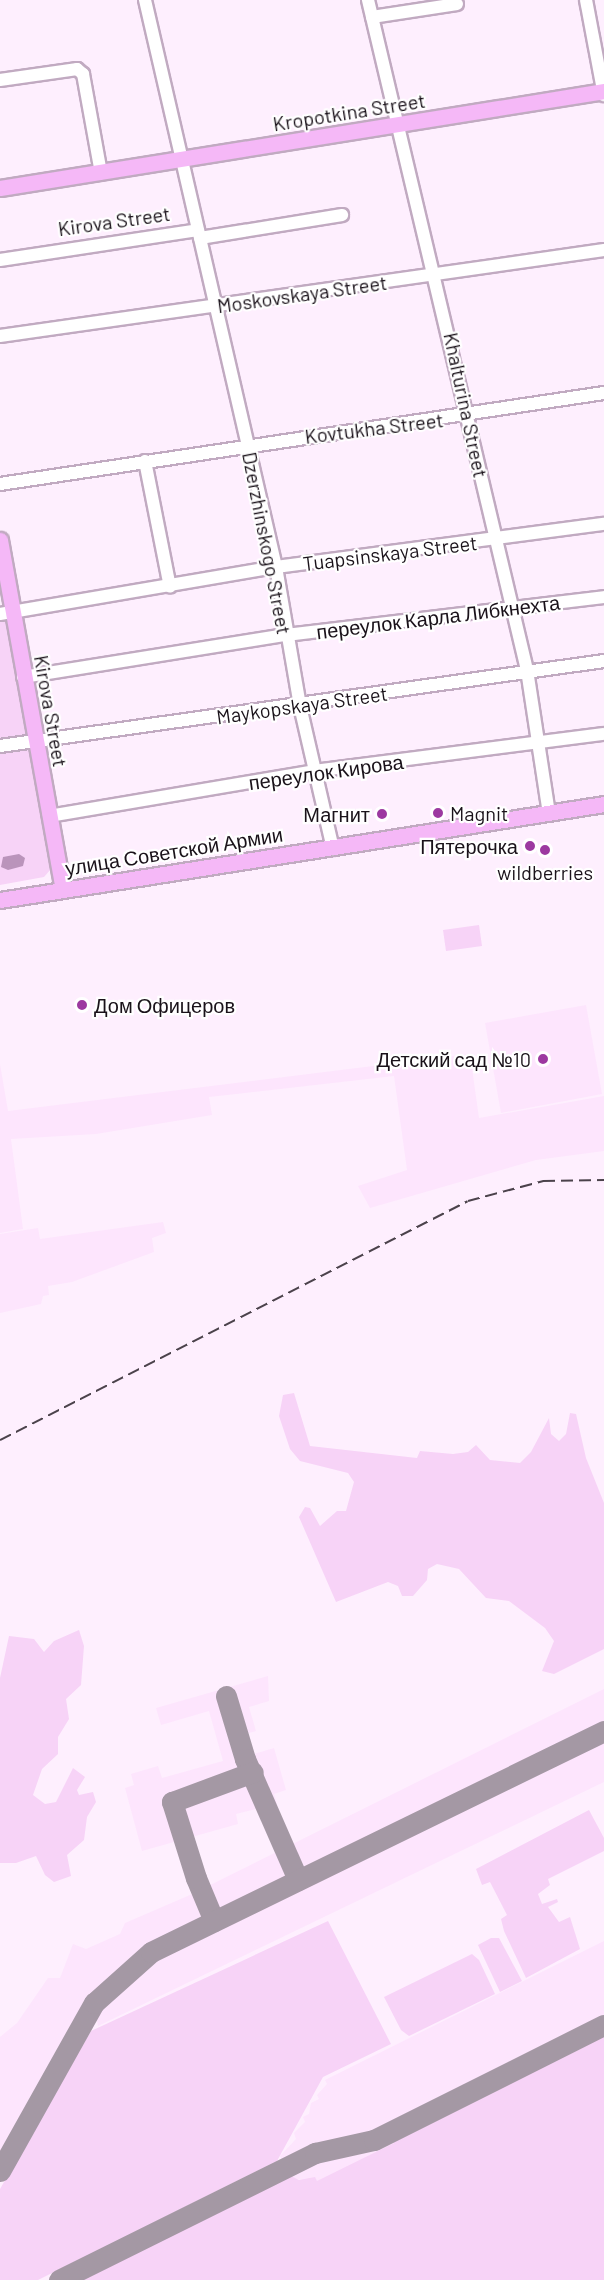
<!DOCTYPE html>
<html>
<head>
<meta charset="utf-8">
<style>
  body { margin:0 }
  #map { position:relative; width:604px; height:2280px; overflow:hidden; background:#feeffe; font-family:Barlow,sans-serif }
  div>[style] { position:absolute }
  .built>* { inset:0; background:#fde5fd }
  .green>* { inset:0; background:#f7d3f7 }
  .water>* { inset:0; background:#ba94bb }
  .taxiway>* { height:21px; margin:-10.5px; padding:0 10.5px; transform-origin:10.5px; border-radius:10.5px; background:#a498a4 }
  .roads { filter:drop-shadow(2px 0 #c1aac1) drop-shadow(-2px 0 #c1aac1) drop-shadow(0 2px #c1aac1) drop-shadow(0 -2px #c1aac1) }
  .minor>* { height:12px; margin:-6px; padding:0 6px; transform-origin:6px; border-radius:6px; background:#fff }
  .major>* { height:15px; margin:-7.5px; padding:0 7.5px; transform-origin:7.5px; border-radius:7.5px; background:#f5b8f7 }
  .rail>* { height:2px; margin-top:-1px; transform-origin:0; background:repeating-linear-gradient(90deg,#4b424b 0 12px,transparent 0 18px) }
  .dots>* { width:16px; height:16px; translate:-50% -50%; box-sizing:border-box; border:3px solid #fff; border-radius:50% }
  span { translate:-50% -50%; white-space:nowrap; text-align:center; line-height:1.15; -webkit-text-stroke:4.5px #fff; paint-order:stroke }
  .street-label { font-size:20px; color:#1a121a }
  .poi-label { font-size:20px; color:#1a121a }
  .left { translate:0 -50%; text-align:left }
  .right { translate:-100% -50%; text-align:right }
</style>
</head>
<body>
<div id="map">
  <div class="built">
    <i style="clip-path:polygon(586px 1005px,602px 1094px,501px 1113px,485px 1023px)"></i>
    <i style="clip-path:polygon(470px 1054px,479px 1118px,604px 1096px,604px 1151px,536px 1160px,370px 1208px,358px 1186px,407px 1170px,394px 1076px,209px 1097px,212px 1115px,96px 1134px,11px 1139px,23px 1229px,0 1233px,0 1064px,8px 1111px)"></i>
    <i style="clip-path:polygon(163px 1222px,166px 1233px,152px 1238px,154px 1252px,72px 1282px,48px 1286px,49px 1295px,43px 1296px,41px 1304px,0 1313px,0 1234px,38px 1228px,40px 1239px)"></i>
    <i style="clip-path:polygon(268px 1676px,269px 1701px,249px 1707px,256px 1731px,245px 1734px,251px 1755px,274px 1748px,286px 1790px,274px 1794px,277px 1804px,236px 1814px,238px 1824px,142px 1851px,125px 1788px,134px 1785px,131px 1774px,158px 1766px,162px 1778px,223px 1761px,209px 1711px,161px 1725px,156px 1708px)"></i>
    <i style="clip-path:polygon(604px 1689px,604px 1782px,98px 2026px,94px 2004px,0 2171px,0 2037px,17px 2023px,48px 1978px,60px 1978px,73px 1944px,86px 1949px,120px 1934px,125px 1923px,190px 1895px)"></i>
    <i style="clip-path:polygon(604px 1941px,604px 2031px,392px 2137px,395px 2143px,317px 2182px,291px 2178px,280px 2156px,296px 2139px,294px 2133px,305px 2122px,303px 2117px,309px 2114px,311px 2103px,319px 2099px,317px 2095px,327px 2084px,325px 2080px)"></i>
  </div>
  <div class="green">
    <i style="clip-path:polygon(8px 620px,28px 735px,0 740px,0 621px)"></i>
    <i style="clip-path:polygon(32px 748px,51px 869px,44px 877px,0 885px,0 753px)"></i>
    <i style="clip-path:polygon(479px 925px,482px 946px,446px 951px,443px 930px)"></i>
    <i style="clip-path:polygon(294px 1393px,310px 1446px,417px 1458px,420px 1451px,453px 1454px,468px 1452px,476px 1445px,490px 1460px,520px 1463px,531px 1452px,549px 1418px,551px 1434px,559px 1441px,566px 1434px,570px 1413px,576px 1414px,586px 1458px,604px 1503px,604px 1649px,554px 1674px,542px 1671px,554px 1641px,545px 1628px,509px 1601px,486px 1598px,459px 1569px,437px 1564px,428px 1569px,427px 1580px,413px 1596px,402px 1596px,398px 1586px,388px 1582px,336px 1602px,299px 1517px,305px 1507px,310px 1508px,320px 1526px,337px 1511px,346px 1511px,354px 1482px,348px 1473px,300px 1461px,290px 1449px,279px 1416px,283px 1395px)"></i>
    <i style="clip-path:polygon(79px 1630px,84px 1646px,81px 1685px,66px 1699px,69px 1719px,58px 1737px,58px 1754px,42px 1769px,33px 1795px,45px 1804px,56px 1802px,73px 1768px,85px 1777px,77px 1790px,79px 1795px,93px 1792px,96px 1802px,87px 1817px,84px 1840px,67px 1855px,71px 1876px,54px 1882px,45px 1875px,36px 1856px,16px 1863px,0 1863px,0 1678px,9px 1636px,34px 1639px,44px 1652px,54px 1641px)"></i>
    <i style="clip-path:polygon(589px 1810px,604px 1838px,604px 1851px,548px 1879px,550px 1885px,538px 1894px,542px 1904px,557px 1899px,558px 1902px,548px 1907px,559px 1922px,570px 1917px,580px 1949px,526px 1978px,504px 1931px,501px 1919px,507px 1915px,490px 1882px,482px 1885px,476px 1869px)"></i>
    <i style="clip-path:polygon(328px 1921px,391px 2044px,323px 2077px,277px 2161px,38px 2280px,0 2280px,0 2189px,91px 2031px)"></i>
    <i style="clip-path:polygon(491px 1938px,499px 1938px,522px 1981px,500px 1992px,478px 1945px)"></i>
    <i style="clip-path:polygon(472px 1954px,479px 1960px,495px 1994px,409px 2036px,401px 2030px,384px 1997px)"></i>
    <i style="clip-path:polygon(604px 2031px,604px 2280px,78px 2280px,289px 2175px,299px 2180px,315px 2177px,317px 2181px,394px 2143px,392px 2137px)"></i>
  </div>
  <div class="water">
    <i style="clip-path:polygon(19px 854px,25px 858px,23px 866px,8px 870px,1px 867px,3px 857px)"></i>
  </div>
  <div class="taxiway">
    <i style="left:226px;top:1696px;width:66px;rotate:73.2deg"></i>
    <i style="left:245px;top:1759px;width:132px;rotate:66.3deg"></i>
    <i style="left:214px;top:1921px;width:47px;rotate:-112.7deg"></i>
    <i style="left:196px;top:1878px;width:80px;rotate:-107.5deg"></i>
    <i style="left:172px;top:1802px;width:86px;rotate:-20.3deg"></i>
    <i style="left:0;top:2171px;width:193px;rotate:-60.8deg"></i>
    <i style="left:94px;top:2003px;width:76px;rotate:-41.8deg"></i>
    <i style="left:151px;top:1952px;width:504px;rotate:-26.01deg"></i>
    <i style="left:59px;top:2280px;width:286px;rotate:-26.4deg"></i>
    <i style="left:315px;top:2153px;width:60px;rotate:-12.4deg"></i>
    <i style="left:374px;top:2140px;width:257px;rotate:-26.6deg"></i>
  </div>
  <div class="roads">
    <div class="minor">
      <i style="left:145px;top:0;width:582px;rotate:76.99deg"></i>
      <i style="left:276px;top:567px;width:141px;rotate:80.2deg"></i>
      <i style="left:300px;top:706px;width:147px;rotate:77deg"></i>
      <i style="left:368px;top:0;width:689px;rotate:76.65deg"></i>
      <i style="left:527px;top:670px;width:145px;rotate:81.3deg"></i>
      <i style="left:586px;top:0;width:97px;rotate:79.3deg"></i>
      <i style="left:372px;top:17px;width:86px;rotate:-8.7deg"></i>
      <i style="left:0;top:80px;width:78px;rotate:-8.1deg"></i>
      <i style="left:77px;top:69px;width:8px;rotate:40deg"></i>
      <i style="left:83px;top:74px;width:101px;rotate:79.7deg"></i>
      <i style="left:200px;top:238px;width:144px;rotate:-9.2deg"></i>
      <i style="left:0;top:260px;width:200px;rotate:-8.6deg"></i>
      <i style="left:0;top:336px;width:610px;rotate:-8.1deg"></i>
      <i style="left:145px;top:461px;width:128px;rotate:78.8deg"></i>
      <i style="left:0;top:484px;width:611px;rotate:-8.57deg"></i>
      <i style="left:0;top:614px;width:280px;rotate:-9.7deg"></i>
      <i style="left:276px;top:567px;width:331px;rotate:-7.5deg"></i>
      <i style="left:23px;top:677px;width:266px;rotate:-9.1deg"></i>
      <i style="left:286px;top:635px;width:320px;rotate:-6.8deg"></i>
      <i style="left:0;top:746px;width:610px;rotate:-8.01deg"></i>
      <i style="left:49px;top:816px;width:269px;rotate:-9.6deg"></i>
      <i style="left:314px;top:771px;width:292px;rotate:-7.3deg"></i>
    </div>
    <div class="major">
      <i style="left:0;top:188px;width:612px;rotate:-9.12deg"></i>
      <i style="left:0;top:540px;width:355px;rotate:79.8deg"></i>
      <i style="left:0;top:900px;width:612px;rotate:-9.03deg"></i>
    </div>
  </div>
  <div class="rail">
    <i style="left:0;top:1440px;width:525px;rotate:-27.05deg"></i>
    <i style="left:468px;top:1201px;width:78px;rotate:-14.9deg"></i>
    <i style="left:543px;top:1181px;width:61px;rotate:-0.9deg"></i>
  </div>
  <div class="dots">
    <i style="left:438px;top:813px;background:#9c39a0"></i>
    <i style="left:382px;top:814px;background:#9c39a0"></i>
    <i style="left:530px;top:846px;background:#9c39a0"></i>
    <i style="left:545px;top:850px;background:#9c39a0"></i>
    <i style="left:82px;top:1005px;background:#9c39a0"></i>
    <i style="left:543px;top:1059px;background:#9c39a0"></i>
  </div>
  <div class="street-label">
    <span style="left:349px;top:112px;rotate:-9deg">Kropotkina Street</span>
    <span style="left:114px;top:221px;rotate:-8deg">Kirova Street</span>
    <span style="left:302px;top:294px;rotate:-8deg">Moskovskaya Street</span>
    <span style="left:466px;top:405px;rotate:78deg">Khalturina Street</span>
    <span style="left:374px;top:428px;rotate:-7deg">Kovtukha Street</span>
    <span style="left:267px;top:543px;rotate:79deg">Dzerzhinskogo Street</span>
    <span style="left:390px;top:553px;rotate:-7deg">Tuapsinskaya Street</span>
    <span style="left:438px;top:617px;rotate:-7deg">переулок Карла Либкнехта</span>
    <span style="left:302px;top:705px;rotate:-8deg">Maykopskaya Street</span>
    <span style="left:51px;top:711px;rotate:80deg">Kirova Street</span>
    <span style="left:326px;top:772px;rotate:-8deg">переулок Кирова</span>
    <span style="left:174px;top:851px;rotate:-9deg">улица Советской Армии</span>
  </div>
  <div class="poi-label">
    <span class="left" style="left:450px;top:813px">Magnit</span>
    <span class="right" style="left:370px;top:814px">Магнит</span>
    <span class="right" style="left:518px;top:846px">Пятерочка</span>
    <span style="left:545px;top:872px">wildberries</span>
    <span class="left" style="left:94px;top:1005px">Дом Офицеров</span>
    <span class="right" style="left:531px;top:1059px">Детский сад №10</span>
  </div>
</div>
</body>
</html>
